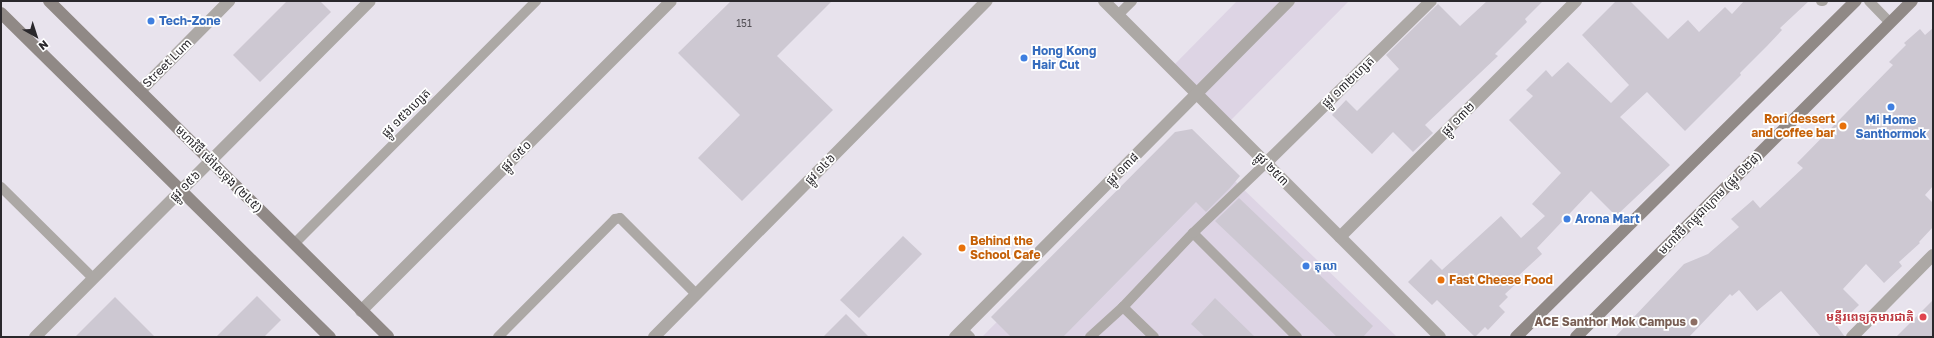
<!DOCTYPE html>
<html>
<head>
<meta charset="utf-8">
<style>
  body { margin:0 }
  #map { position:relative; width:1934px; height:338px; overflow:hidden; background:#e8e3ed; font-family:"Golos Text","Noto Sans Khmer",sans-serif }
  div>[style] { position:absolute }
  .built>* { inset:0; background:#ddd4e4 }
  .building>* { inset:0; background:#cdc8d2 }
  .service>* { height:10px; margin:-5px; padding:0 5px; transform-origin:5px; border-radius:5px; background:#aca8a5 }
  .minor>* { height:12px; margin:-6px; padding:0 6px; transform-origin:6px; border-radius:6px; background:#aca8a5 }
  .secondary>* { height:12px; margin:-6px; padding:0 6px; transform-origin:6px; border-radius:6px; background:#908986 }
  .dots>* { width:11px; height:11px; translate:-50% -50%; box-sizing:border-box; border:2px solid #fff; border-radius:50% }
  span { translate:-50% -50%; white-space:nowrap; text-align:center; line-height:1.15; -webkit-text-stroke:3.5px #fff; paint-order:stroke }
  .number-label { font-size:10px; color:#535056 }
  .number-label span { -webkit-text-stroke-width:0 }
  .shop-label { font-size:12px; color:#366cbe; font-weight:700 }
  .left { translate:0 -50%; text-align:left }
  .street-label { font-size:12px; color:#2a282c }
  .food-label { font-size:12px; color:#c56008; font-weight:700 }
  .right { translate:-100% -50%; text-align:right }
  .health-label { font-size:12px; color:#be3a42; font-weight:700 }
  .education-label { font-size:12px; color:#785e54; font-weight:700 }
  .frame { position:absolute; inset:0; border:2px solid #2a282c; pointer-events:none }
  .north { position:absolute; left:16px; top:16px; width:40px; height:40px; -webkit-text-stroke:3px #fff; paint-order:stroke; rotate:141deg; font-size:11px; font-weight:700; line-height:16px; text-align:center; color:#2a282c }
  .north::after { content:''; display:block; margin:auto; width:14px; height:18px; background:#2a282c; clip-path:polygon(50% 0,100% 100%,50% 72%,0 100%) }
</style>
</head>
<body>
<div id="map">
  <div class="built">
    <i style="clip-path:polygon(1237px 1px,1349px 1px,1230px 121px,1174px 65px)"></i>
    <i style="clip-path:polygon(1184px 132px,1397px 337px,982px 337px)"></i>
  </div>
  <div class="building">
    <i style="clip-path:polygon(287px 1px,320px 1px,331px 12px,260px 82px,233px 55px)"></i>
    <i style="clip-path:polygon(731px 1px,832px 1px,777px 56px,833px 110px,742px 201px,698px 158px,740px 115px,678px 53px)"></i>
    <i style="clip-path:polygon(1487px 1px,1543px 1px,1525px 19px,1527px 22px,1495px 54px,1498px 56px,1425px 125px,1433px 133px,1413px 152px,1393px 132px,1372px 154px,1332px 115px,1346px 100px,1357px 111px,1399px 69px,1386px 55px,1438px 4px,1460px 26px)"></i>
    <i style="clip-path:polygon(1616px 1px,1630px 1px,1668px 39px,1688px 20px,1699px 32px,1725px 7px,1732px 14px,1744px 1px,1809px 1px,1780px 28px,1782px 30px,1767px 46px,1740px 73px,1741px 75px,1685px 131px,1647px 92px,1620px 117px,1670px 165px,1616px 216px,1591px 191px,1537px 248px,1542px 254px,1517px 277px,1520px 280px,1505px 294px,1508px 297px,1499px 306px,1505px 312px,1488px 330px,1485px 327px,1475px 337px,1437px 300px,1432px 305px,1408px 282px,1431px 259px,1442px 270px,1501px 216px,1521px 238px,1545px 216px,1532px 204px,1561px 173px,1509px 120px,1533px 96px,1526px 90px,1546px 70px,1552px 77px,1568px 62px,1611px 103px,1629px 85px,1582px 35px)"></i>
    <i style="clip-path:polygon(1933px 28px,1933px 186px,1925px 195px,1933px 203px,1933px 227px,1919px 242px,1920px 243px,1899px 262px,1902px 266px,1884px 283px,1866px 264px,1843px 289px,1859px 305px,1837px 326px,1845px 337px,1821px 337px,1781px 291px,1757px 311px,1739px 290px,1732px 296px,1730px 294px,1689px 337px,1615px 337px,1684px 264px,1708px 254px,1739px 227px,1731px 219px,1753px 200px,1760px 208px,1803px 168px,1797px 163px,1893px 65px,1889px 62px,1906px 45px,1904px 43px,1920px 29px,1925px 35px)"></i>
    <i style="clip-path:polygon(1192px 129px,1240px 176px,1229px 189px,1206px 212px,1196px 202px,1063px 337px,1011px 337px,991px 317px,1175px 132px)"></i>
    <i style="clip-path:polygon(1239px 198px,1373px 326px,1363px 337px,1337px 337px,1215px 221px)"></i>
    <i style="clip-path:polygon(903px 236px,922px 254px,859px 318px,840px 300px)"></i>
    <i style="clip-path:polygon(257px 296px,281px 320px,264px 337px,216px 337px)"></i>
    <i style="clip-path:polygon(115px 297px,155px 337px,75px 337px)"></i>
    <i style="clip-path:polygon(1215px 298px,1255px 337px,1205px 337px,1191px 324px)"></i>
    <i style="clip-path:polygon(1933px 300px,1933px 337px,1896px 337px)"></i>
    <i style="clip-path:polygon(846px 314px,869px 337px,823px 337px)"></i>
  </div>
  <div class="service">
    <i style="left:1821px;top:1px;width:2px"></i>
    <i style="left:1869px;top:1px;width:30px;rotate:46deg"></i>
    <i style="left:1118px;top:15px;width:20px;rotate:-45deg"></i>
    <i style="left:1px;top:187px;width:129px;rotate:44.7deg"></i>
    <i style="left:1193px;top:233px;width:147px;rotate:45deg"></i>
    <i style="left:294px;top:244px;width:343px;rotate:-45.1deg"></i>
    <i style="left:1123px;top:307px;width:43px;rotate:44.1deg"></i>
    <i style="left:963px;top:330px;width:10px;rotate:45deg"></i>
    <i style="left:498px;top:337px;width:166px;rotate:-45.2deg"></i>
    <i style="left:615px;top:219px;width:5px;rotate:-11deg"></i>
    <i style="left:620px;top:218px;width:107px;rotate:45deg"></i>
    <i style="left:1090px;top:337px;width:45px;rotate:-42.3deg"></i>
    <i style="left:1123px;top:307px;width:102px;rotate:-46.6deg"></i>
    <i style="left:1193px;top:233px;width:101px;rotate:-43.8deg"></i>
  </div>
  <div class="minor">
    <i style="left:1104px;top:1px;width:475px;rotate:45deg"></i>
    <i style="left:140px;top:91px;width:127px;rotate:-45.3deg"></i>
    <i style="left:1266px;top:163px;width:231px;rotate:-44.5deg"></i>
    <i style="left:1340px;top:237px;width:334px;rotate:-45deg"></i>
    <i style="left:361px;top:311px;width:438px;rotate:-45deg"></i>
    <i style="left:35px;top:337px;width:474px;rotate:-45.1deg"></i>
    <i style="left:654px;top:337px;width:473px;rotate:-45.3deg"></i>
    <i style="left:955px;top:337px;width:474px;rotate:-45.2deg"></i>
    <i style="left:1852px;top:337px;width:115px;rotate:-45.4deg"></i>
  </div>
  <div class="secondary">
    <i style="left:49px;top:1px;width:477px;rotate:44.7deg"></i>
    <i style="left:1px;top:13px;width:462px;rotate:44.6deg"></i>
    <i style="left:1516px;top:337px;width:478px;rotate:-44.7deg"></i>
    <i style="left:1576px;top:337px;width:475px;rotate:-45deg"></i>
  </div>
  <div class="dots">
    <i style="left:151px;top:21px;background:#3f7fe0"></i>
    <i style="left:1024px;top:58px;background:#3f7fe0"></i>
    <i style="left:1891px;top:107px;background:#3f7fe0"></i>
    <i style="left:1843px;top:126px;background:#e8710a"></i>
    <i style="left:1567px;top:219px;background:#3f7fe0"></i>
    <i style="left:962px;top:248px;background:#e8710a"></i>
    <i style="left:1306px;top:266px;background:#3f7fe0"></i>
    <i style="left:1441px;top:280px;background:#e8710a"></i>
    <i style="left:1923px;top:317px;background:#e0444e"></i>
    <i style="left:1694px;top:322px;background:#8d6e63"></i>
  </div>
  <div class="number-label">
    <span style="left:744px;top:24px">151</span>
  </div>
  <div class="shop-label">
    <span class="left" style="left:159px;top:21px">Tech-Zone</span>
    <span class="left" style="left:1032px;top:58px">Hong Kong<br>Hair Cut</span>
    <span style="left:1891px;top:127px">Mi Home<br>Santhormok</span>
    <span class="left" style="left:1575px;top:219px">Arona Mart</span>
    <span class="left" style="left:1314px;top:266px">តុលា</span>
  </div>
  <div class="street-label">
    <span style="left:167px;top:63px;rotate:-45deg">Street Lum</span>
    <span style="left:1348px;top:82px;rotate:-44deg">ផ្លូវ ១៣២ហ្សេត</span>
    <span style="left:406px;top:113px;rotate:-45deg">ផ្លូវ ១៥៦ហ្សេត</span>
    <span style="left:1458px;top:119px;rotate:-45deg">ផ្លូវ ១៣២</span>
    <span style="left:516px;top:156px;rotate:-45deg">ផ្លូវ ១៥០</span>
    <span style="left:219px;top:169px;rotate:45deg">មហាវិថី ម៉ៅសេទុង (២៤៥)</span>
    <span style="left:820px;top:169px;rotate:-45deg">ផ្លូវ ១៤៦</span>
    <span style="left:1122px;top:169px;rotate:-45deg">ផ្លូវ ១៣៨</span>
    <span style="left:1272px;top:169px;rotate:45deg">ផ្លូវ ២៥៣</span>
    <span style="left:185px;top:186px;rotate:-45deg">ផ្លូវ ១៥៦</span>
    <span style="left:1710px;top:203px;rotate:-45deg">មហាវិថី កម្ពុជាក្រោម (ផ្លូវ ១២៨)</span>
  </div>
  <div class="food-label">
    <span class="right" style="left:1835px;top:126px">Rori dessert<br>and coffee bar</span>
    <span class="left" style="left:970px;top:248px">Behind the<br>School Cafe</span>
    <span class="left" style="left:1449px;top:280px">Fast Cheese Food</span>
  </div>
  <div class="health-label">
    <span class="right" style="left:1914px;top:317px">មន្ទីរពេទ្យកុមារជាតិ</span>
  </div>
  <div class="education-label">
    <span class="right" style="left:1686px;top:322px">ACE Santhor Mok Campus</span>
  </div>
  <div class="frame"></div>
  <div class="north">N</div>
</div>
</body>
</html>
